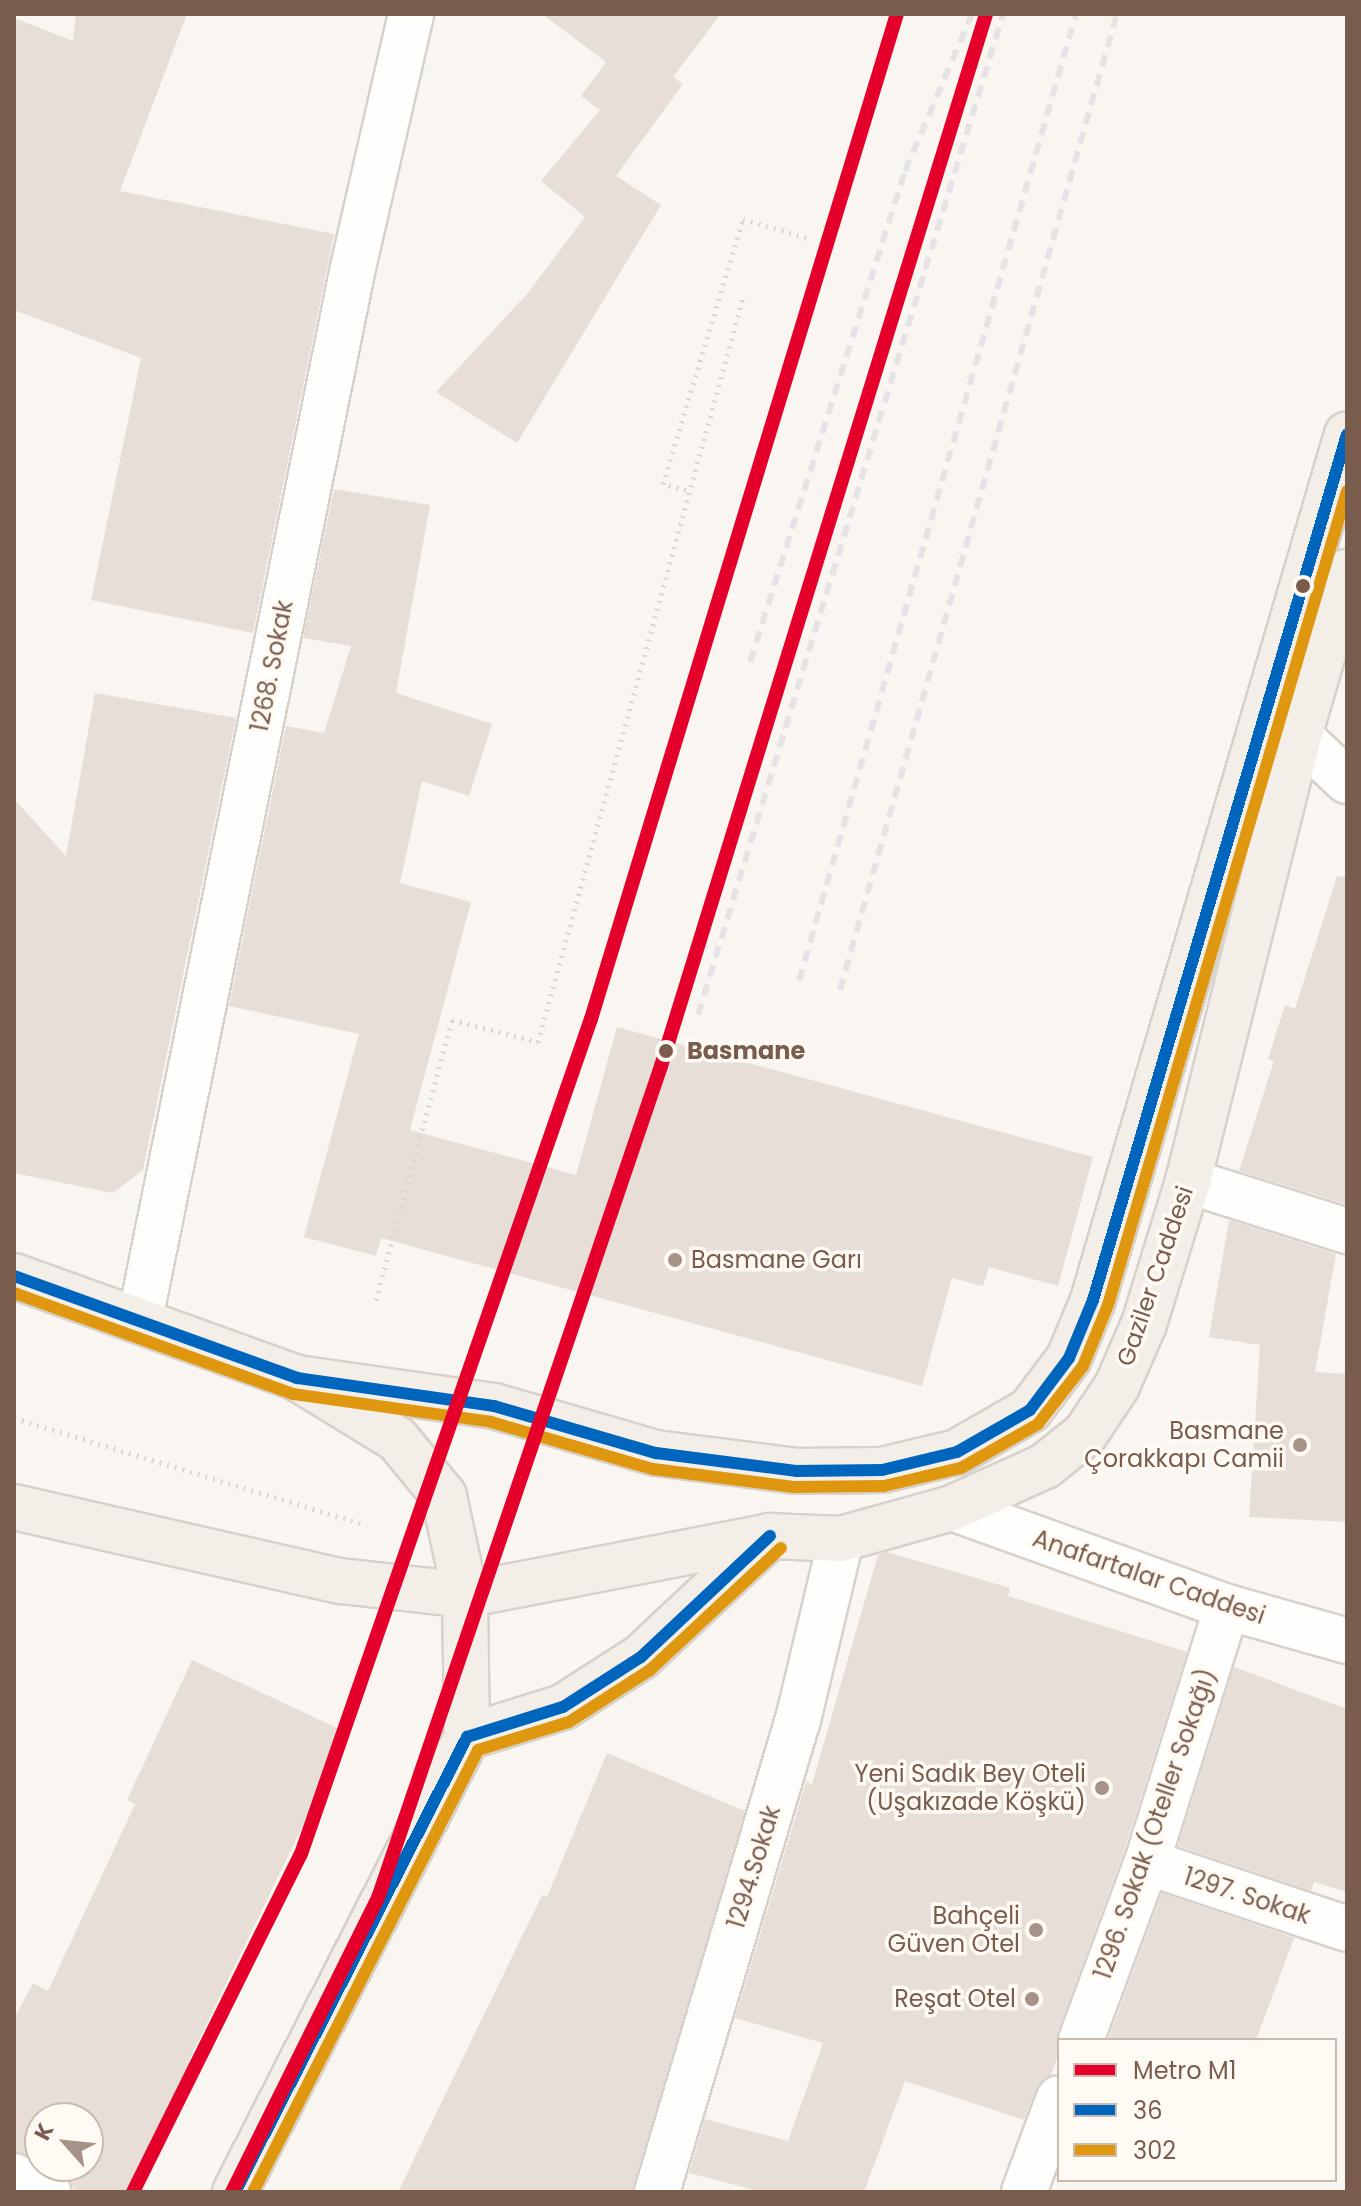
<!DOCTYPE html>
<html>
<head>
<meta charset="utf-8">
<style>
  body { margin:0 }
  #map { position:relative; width:1361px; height:2206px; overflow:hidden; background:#f9f5f0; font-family:Poppins,sans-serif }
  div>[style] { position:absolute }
  .building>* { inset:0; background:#e6ded7 }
  .path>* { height:5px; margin-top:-2.5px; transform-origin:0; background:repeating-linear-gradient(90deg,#dcd5d0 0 2px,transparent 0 8px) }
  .roads { filter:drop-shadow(2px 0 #d7d1cb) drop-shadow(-2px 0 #d7d1cb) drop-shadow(0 2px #d7d1cb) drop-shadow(0 -2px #d7d1cb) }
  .street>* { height:44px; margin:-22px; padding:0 22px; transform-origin:22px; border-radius:22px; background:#fefefd }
  .primary>* { height:44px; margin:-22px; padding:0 22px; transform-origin:22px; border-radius:22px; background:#f3eee8 }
  .rail>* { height:6px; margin-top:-3px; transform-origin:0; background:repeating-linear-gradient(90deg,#e6e3e7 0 12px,transparent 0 20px) }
  .bus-1>* { height:12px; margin:-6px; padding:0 6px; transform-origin:6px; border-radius:6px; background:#0065bd }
  .bus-2>* { height:12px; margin:-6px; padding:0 6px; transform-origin:6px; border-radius:6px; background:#de970f }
  .metro-1>* { height:14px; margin:-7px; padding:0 7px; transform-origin:7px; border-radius:7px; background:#e4002b }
  .dots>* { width:22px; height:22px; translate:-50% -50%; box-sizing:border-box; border:4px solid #fffaf3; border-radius:50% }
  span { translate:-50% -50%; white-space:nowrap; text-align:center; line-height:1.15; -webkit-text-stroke:7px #fffaf3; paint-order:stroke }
  .street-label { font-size:24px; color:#7a5c4d }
  .stop-label { font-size:24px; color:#7a5c4d; font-weight:700 }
  .left { translate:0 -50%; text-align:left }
  .poi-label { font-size:24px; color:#7a5c4d }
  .right { translate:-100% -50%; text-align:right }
  .frame { position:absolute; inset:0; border:16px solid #7a5c4d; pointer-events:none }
  .legend { position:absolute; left:1057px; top:2038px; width:280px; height:144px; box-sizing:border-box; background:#fffaf3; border:2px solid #cabbb1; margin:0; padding:10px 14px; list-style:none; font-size:24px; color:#7a5c4d }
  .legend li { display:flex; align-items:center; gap:16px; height:40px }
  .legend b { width:40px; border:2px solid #cabbb1 }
  .north { position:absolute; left:24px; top:2102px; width:80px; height:80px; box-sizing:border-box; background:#fffaf3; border:2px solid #cabbb1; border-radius:50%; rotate:297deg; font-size:22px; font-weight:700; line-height:32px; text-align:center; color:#7a5c4d }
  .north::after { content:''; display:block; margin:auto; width:28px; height:36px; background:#a69286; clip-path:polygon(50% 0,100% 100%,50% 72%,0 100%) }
</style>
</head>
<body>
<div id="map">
  <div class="building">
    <i style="clip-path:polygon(76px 14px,187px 14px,120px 191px,334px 234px,253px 633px,91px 600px,141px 358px,14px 310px,14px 18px,73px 41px)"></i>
    <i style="clip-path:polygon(542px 14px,721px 14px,673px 77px,683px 84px,616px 176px,661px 205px,517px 443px,436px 392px,528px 293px,585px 217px,541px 181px,600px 110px,581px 96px,606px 62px)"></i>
    <i style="clip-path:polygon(334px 489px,430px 505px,396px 693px,492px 724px,469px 796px,422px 781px,400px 883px,471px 902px,410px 1130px,576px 1175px,617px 1027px,1093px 1157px,1058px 1286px,989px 1267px,983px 1286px,952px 1278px,922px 1386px,381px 1238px,376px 1256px,304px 1237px,359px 1034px,229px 1006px,286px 726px,324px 733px,351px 646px,303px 638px)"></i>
    <i style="clip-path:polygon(95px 693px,236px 718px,143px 1170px,113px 1193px,14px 1173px,14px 799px,66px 856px)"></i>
    <i style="clip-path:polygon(1337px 876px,1347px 877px,1345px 1204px,1239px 1171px,1274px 1061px,1268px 1059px,1285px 1005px,1295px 1009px)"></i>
    <i style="clip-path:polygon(1229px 1220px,1336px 1254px,1315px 1372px,1347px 1374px,1347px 1522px,1249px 1517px,1260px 1345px,1209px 1337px)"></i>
    <i style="clip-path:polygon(887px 1552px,1010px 1588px,1008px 1596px,1187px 1652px,1123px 1854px,1058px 2031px,1059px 2052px,1051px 2075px,1036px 2089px,1024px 2120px,905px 2081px,864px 2192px,762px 2192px,689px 2173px,705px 2119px,788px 2141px,823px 2043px,735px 2018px,806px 1782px,812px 1784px,878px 1555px)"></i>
    <i style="clip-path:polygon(192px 1660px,348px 1733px,188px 2062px,200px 2068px,135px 2192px,78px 2192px,52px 2166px,88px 2166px,88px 2118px,40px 2118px,40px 2160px,14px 2151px,14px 2019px,33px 1983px,48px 1991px,135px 1804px,127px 1800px)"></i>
    <i style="clip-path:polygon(1234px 1667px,1347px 1709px,1347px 1892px,1314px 1882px,1311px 1891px,1178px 1846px)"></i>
    <i style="clip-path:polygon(607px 1753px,745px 1811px,633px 2192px,398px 2192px,542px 1895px,547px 1897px)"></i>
    <i style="clip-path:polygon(1162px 1893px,1294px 1938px,1256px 2040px,1108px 2040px)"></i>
  </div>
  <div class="path">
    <i style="left:686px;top:490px;width:24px;rotate:-165deg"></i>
    <i style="left:663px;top:484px;width:277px;rotate:-73.2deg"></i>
    <i style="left:743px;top:219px;width:70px;rotate:16.6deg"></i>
    <i style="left:376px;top:1300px;width:290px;rotate:-74.8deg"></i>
    <i style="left:452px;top:1020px;width:89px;rotate:14.3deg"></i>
    <i style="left:538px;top:1042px;width:772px;rotate:-74.6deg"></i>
    <i style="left:14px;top:1418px;width:368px;rotate:16.9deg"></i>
  </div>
  <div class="roads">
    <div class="street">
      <i style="left:1299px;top:736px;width:66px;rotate:43.2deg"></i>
      <i style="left:1188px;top:1181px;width:167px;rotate:17.5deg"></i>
      <i style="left:140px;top:1319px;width:1068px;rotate:-78.55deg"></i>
      <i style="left:352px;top:272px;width:265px;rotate:-77.1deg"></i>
      <i style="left:952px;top:1508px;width:292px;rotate:19.8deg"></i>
      <i style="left:1227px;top:1607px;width:125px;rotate:15.8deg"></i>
      <i style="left:1147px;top:1862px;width:211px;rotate:18.5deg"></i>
      <i style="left:1081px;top:2040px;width:190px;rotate:-69.7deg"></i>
      <i style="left:1147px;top:1862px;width:267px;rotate:-72.6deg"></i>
      <i style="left:14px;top:2176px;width:38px;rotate:25deg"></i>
      <i style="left:657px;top:2192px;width:493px;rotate:-73.4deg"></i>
      <i style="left:798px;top:1720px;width:186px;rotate:-76.6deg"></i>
      <i style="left:1024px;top:2192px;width:100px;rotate:-69.6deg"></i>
    </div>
    <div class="primary">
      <i style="left:14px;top:1276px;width:301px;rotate:19.8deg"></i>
      <i style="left:297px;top:1378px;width:117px;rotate:31.4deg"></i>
      <i style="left:397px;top:1439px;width:74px;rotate:50.5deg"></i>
      <i style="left:444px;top:1496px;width:101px;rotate:78deg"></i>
      <i style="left:465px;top:1595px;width:142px;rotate:89.2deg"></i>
      <i style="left:467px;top:1737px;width:511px;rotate:117.02deg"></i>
      <i style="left:297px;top:1378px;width:199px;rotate:8.1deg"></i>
      <i style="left:494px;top:1406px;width:169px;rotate:16.2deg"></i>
      <i style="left:656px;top:1453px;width:141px;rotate:7.3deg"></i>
      <i style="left:796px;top:1471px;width:86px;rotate:-0.7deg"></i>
      <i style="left:882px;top:1470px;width:77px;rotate:-13.5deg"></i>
      <i style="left:957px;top:1452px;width:84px;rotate:-29.9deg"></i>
      <i style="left:1030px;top:1410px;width:65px;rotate:-53.1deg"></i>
      <i style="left:1069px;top:1358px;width:63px;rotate:-67.5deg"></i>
      <i style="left:1093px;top:1300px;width:902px;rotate:-73.65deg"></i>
      <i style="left:14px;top:1507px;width:335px;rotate:12.8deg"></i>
      <i style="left:341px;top:1581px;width:125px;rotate:6.4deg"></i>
      <i style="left:465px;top:1595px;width:311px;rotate:-10.9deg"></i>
      <i style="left:770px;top:1536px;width:71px;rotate:2.4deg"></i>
      <i style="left:841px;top:1539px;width:115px;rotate:-15.6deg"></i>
      <i style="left:952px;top:1508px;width:102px;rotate:-24.3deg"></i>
      <i style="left:1045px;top:1466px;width:51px;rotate:-38.7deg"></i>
      <i style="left:1085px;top:1434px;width:58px;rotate:-56.3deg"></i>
      <i style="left:1117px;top:1386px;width:68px;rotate:-66.5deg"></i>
      <i style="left:1144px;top:1324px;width:150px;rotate:-72.9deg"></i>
      <i style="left:1188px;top:1181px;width:459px;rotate:-76deg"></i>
      <i style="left:1299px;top:736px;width:171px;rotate:-73.7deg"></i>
      <i style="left:467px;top:1737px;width:101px;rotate:-17.4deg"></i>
      <i style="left:563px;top:1707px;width:93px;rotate:-32.7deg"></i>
      <i style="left:641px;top:1657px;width:177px;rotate:-43.2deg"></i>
    </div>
  </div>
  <div class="rail">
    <i style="left:750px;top:662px;width:515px;rotate:-72.48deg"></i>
    <i style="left:905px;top:171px;width:171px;rotate:-66.9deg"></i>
    <i style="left:799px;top:981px;width:1006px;rotate:-74.02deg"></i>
    <i style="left:840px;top:990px;width:1015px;rotate:-74.16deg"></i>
    <i style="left:698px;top:1015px;width:1046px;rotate:-73.05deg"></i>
  </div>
  <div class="bus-1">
    <i style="left:14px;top:1276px;width:301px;rotate:19.8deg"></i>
    <i style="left:297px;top:1378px;width:199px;rotate:8.1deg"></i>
    <i style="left:494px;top:1406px;width:169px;rotate:16.2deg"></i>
    <i style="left:656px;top:1453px;width:141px;rotate:7.3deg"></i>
    <i style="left:796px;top:1471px;width:86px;rotate:-0.7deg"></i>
    <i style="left:882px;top:1470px;width:77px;rotate:-13.5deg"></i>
    <i style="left:957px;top:1452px;width:84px;rotate:-29.9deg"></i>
    <i style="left:1030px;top:1410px;width:65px;rotate:-53.1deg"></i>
    <i style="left:1069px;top:1358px;width:63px;rotate:-67.5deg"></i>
    <i style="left:1093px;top:1300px;width:902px;rotate:-73.65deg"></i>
    <i style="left:235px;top:2192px;width:511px;rotate:-62.98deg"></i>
    <i style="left:467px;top:1737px;width:101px;rotate:-17.4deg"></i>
    <i style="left:563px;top:1707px;width:93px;rotate:-32.7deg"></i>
    <i style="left:641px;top:1657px;width:177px;rotate:-43.2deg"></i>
  </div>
  <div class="bus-2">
    <i style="left:14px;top:1293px;width:297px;rotate:19.9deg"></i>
    <i style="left:293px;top:1394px;width:200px;rotate:8deg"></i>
    <i style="left:491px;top:1422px;width:169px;rotate:16.2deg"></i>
    <i style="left:653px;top:1469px;width:142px;rotate:7.3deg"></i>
    <i style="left:794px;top:1487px;width:90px;rotate:-0.6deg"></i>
    <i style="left:884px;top:1486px;width:79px;rotate:-13.2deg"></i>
    <i style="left:961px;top:1468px;width:89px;rotate:-29.7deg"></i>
    <i style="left:1038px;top:1424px;width:73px;rotate:-52.2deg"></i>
    <i style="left:1083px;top:1366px;width:66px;rotate:-67.7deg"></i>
    <i style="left:1108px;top:1305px;width:848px;rotate:-73.64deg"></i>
    <i style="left:253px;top:2192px;width:496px;rotate:-63deg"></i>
    <i style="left:478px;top:1750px;width:95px;rotate:-17.1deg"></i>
    <i style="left:569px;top:1722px;width:96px;rotate:-32.7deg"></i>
    <i style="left:650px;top:1670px;width:179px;rotate:-43deg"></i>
  </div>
  <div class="metro-1">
    <i style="left:133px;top:2192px;width:377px;rotate:-63.6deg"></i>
    <i style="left:301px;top:1854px;width:884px;rotate:-70.85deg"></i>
    <i style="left:591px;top:1019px;width:1051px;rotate:-73.07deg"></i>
    <i style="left:232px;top:2192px;width:328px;rotate:-63.6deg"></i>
    <i style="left:378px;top:1898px;width:879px;rotate:-71.21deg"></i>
    <i style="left:661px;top:1066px;width:1101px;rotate:-72.83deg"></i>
  </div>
  <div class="dots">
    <i style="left:1303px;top:586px;background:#7a5c4d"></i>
    <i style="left:666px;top:1051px;background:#7a5c4d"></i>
    <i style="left:675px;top:1260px;background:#a69286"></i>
    <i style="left:1300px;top:1445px;background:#a69286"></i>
    <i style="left:1102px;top:1788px;background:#a69286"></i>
    <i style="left:1036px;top:1930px;background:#a69286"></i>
    <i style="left:1032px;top:1999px;background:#a69286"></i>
  </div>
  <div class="street-label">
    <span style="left:272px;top:666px;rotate:-79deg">1268. Sokak</span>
    <span style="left:1155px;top:1276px;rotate:-71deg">Gaziler Caddesi</span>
    <span style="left:1149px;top:1577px;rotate:19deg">Anafartalar Caddesi</span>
    <span style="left:1155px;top:1824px;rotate:-71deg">1296. Sokak (Oteller Sokağı)</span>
    <span style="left:754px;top:1867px;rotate:-73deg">1294.Sokak</span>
    <span style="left:1247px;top:1896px;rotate:18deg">1297. Sokak</span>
  </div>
  <div class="stop-label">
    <span class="left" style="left:687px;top:1051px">Basmane</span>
  </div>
  <div class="poi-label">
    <span class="left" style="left:691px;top:1260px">Basmane Garı</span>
    <span class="right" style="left:1284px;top:1445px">Basmane<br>Çorakkapı Camii</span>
    <span class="right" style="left:1086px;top:1788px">Yeni Sadık Bey Oteli<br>(Uşakızade Köşkü)</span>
    <span class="right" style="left:1020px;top:1930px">Bahçeli<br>Güven Otel</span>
    <span class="right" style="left:1016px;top:1999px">Reşat Otel</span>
  </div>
  <div class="frame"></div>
  <ul class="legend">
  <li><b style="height:10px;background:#e4002b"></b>Metro M1</li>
  <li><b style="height:10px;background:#0065bd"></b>36</li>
  <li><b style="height:10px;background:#de970f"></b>302</li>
  </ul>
  <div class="north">K</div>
</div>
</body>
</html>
